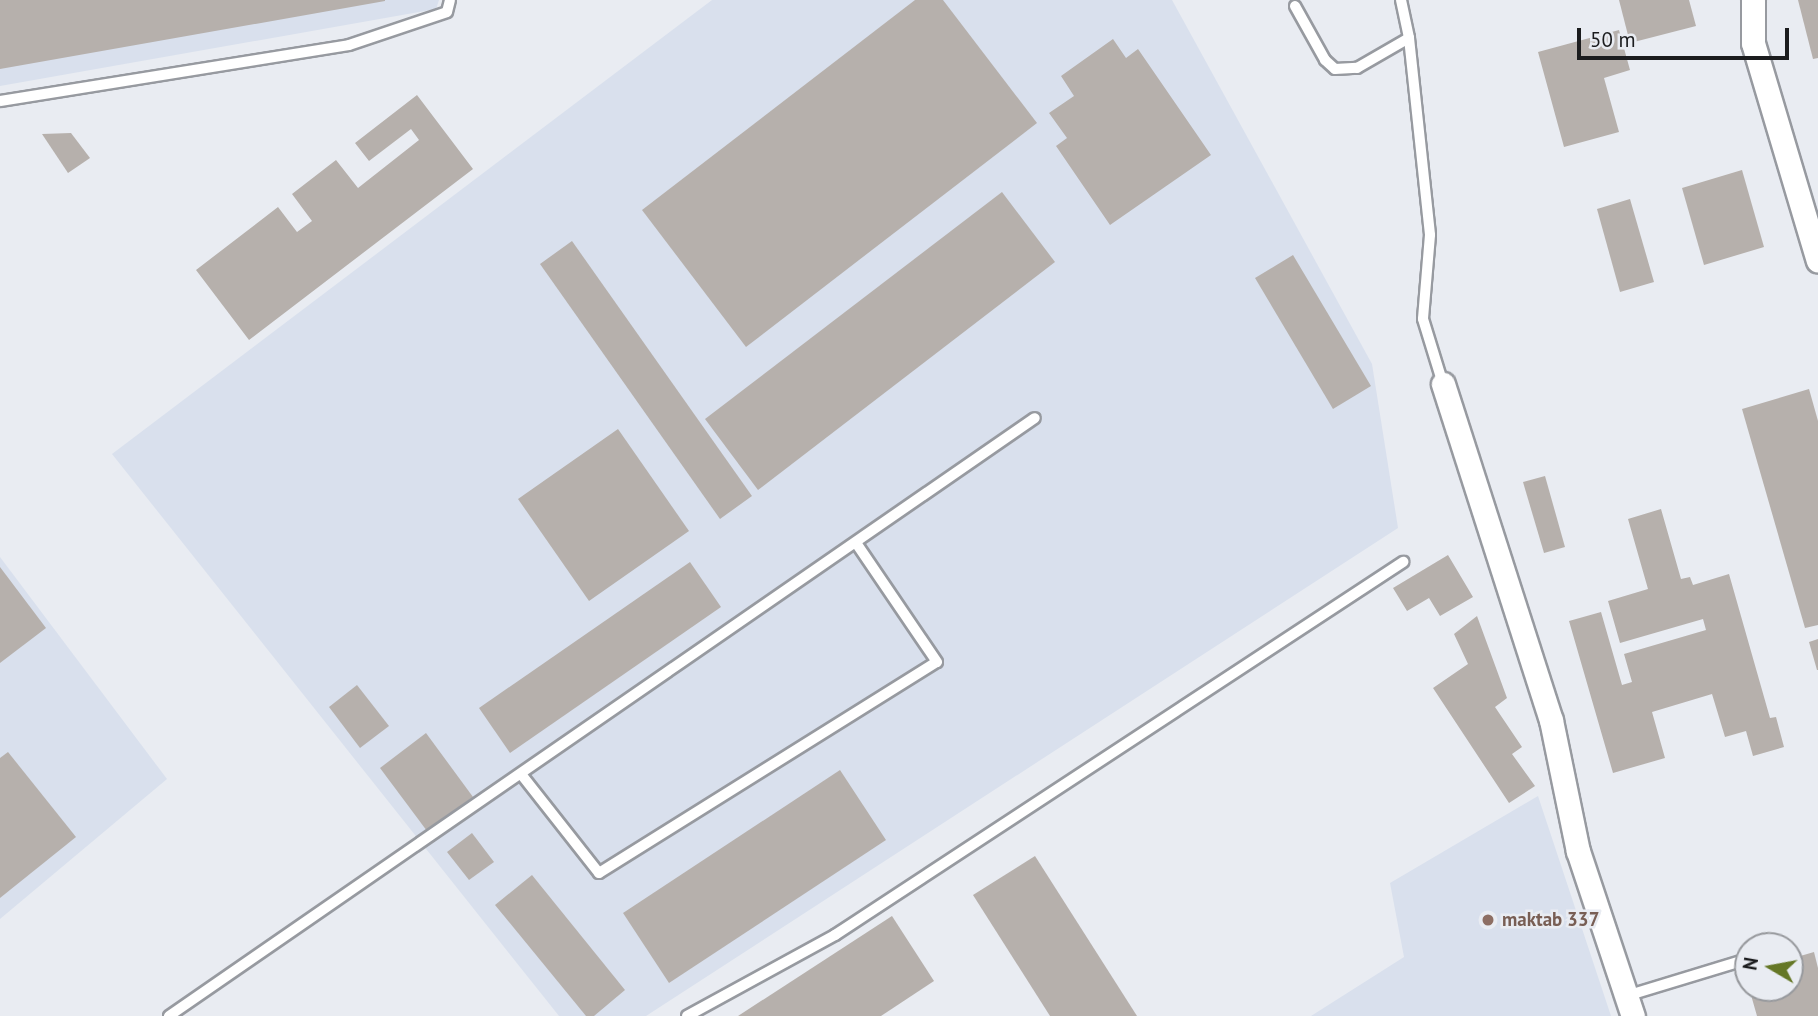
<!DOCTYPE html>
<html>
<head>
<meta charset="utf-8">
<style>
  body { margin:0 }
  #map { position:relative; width:1818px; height:1016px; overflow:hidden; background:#e9ecf2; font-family:"PT Sans",sans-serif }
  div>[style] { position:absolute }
  .built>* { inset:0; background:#d9e0ed }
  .building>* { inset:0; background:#b6b0ac }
  .roads { filter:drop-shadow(2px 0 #979aa0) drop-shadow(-2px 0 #979aa0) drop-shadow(0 2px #979aa0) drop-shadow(0 -2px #979aa0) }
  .service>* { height:10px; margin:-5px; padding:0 5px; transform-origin:5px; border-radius:5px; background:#fff }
  .minor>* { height:23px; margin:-11.5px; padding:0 11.5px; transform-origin:11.5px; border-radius:11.5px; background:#fff }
  .dots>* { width:19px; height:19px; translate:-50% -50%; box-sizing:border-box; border:4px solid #e9ecf2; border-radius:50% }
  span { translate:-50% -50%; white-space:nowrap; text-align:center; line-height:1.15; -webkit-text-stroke:5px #e9ecf2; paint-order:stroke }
  .education-label { font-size:19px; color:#785e54; font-weight:700 }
  .left { translate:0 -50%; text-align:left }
  .north { position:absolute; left:1734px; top:932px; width:70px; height:70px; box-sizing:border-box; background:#e9ecf2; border:2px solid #97999d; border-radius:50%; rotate:280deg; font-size:19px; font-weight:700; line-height:28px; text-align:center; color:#1b1c1e }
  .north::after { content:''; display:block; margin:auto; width:24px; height:32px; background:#657726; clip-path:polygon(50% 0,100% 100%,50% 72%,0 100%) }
  .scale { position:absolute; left:1577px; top:28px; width:212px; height:32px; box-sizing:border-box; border:4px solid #1b1c1e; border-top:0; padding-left:9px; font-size:21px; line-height:24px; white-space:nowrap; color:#1b1c1e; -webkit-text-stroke:5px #e9ecf2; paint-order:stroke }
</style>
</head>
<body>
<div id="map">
  <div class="built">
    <i style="clip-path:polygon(0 0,439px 0,436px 9px,0 86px)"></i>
    <i style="clip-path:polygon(712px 0,1172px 0,1372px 364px,1398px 528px,646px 1016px,559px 1016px,112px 454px)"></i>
    <i style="clip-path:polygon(0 557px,167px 779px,0 919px)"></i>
    <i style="clip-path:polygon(1538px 796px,1611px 1016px,1311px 1016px,1404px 957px,1390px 883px)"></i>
  </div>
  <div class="building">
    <i style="clip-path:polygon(0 0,385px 0,385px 1px,0 69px)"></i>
    <i style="clip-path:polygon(915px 0,943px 0,1037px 123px,746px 347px,642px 210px)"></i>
    <i style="clip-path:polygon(1619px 0,1689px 0,1696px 26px,1630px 43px)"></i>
    <i style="clip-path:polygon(1798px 0,1818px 0,1818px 58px,1813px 59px)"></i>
    <i style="clip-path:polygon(1619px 30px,1630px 70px,1604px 78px,1619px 132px,1564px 147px,1538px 52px)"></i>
    <i style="clip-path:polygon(1113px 39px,1126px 58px,1138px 49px,1211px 155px,1110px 225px,1056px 146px,1067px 138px,1049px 113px,1074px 96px,1061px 76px)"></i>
    <i style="clip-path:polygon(417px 95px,473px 169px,249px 340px,196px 270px,278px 207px,297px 232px,312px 221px,292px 194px,336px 160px,358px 188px,419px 140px,411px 129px,369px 161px,355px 143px)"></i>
    <i style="clip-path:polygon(71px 133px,90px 158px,68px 173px,42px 134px)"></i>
    <i style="clip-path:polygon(1742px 170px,1764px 247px,1704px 265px,1682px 188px)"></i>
    <i style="clip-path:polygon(1002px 192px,1055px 262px,758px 490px,705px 419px)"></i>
    <i style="clip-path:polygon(1630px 199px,1654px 282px,1620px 292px,1597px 209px)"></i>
    <i style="clip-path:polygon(572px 241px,752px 496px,720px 519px,540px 264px)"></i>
    <i style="clip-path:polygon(1293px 255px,1371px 386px,1333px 409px,1255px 278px)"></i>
    <i style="clip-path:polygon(1809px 389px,1818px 421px,1818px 625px,1805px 628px,1742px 409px)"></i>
    <i style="clip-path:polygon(618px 429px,689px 531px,589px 601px,518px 499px)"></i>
    <i style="clip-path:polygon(1545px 476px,1565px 547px,1544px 553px,1523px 482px)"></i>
    <i style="clip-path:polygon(1661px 509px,1681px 579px,1690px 577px,1693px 585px,1729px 574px,1770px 718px,1776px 717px,1784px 747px,1753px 756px,1746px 731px,1725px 737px,1712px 694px,1652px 712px,1665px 758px,1613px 773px,1569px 621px,1601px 612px,1622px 685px,1632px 682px,1624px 654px,1706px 630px,1703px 619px,1620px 643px,1608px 601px,1648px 589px,1628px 519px)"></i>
    <i style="clip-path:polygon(1448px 555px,1473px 597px,1440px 616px,1429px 598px,1407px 611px,1393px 588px)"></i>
    <i style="clip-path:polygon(690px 562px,721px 607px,510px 753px,479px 708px)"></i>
    <i style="clip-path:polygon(0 567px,46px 628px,0 663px)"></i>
    <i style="clip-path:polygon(1477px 616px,1507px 698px,1495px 707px,1522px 747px,1512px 754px,1535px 786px,1509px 803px,1433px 688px,1468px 664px,1454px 634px)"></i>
    <i style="clip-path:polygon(1818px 639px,1818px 670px,1817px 670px,1809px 642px)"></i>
    <i style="clip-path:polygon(357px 685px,389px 726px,360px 748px,329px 707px)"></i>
    <i style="clip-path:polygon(426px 733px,473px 797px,427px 831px,380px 768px)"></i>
    <i style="clip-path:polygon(8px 752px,76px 837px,0 898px,0 758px)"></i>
    <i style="clip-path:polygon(840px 770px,886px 840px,669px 983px,623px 913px)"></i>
    <i style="clip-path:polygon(472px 833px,494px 862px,469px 880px,447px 852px)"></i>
    <i style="clip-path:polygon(1035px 856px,1137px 1016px,1050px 1016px,973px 895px)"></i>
    <i style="clip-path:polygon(532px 875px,625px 990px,594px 1016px,586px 1016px,495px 905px)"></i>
    <i style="clip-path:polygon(892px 916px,934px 981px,881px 1016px,738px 1016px)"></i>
    <i style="clip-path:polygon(1814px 952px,1818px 968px,1818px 1016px,1757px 1016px,1749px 988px,1790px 988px,1790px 959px)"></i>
  </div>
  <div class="roads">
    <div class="service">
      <i style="left:1401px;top:0;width:39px;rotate:78deg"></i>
      <i style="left:1409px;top:38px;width:198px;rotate:83.9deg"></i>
      <i style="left:1430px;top:235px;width:84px;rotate:94.8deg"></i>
      <i style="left:1423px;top:319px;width:68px;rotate:72.9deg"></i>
      <i style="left:1295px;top:6px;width:62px;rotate:60.9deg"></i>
      <i style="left:1325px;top:60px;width:13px;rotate:42deg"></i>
      <i style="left:1335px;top:69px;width:22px;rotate:-3deg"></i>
      <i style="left:1357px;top:68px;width:60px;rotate:-30deg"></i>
      <i style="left:0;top:101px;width:353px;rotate:-9.1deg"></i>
      <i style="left:349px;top:45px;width:103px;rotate:-18.6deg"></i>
      <i style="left:447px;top:12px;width:12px;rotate:-76deg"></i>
      <i style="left:521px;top:774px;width:126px;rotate:51.8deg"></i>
      <i style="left:599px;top:873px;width:398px;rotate:-32deg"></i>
      <i style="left:937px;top:662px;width:144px;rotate:-124.2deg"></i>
      <i style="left:1626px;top:996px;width:127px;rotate:-16.9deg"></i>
      <i style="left:169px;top:1016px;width:1052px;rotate:-34.63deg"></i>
      <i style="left:687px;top:1016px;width:169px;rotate:-28.7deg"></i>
      <i style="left:835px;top:935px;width:680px;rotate:-33.29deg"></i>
    </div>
    <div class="minor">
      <i style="left:1753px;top:0;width:43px;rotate:90deg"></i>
      <i style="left:1753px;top:43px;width:227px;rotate:73.4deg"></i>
      <i style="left:1443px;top:384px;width:353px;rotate:72.2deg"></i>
      <i style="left:1551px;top:720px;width:134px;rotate:78.4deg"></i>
      <i style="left:1578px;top:851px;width:174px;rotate:71.6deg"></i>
    </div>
  </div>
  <div class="dots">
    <i style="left:1488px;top:920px;background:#8d6e63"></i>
  </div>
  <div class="education-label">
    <span class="left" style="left:1502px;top:920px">maktab 337</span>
  </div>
  <div class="north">N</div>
  <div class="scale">50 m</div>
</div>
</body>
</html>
